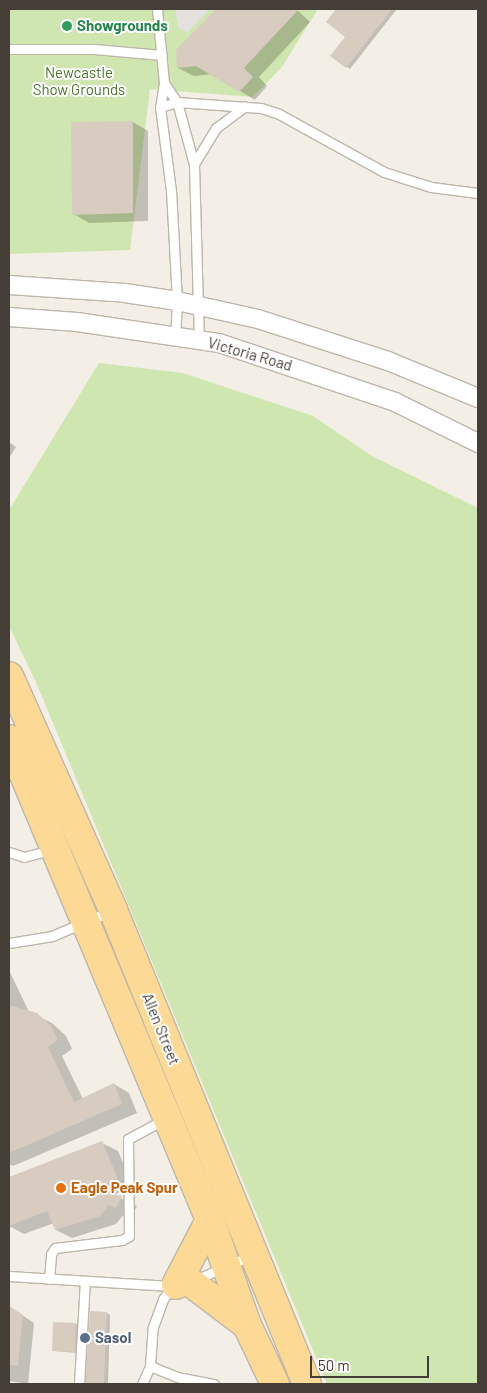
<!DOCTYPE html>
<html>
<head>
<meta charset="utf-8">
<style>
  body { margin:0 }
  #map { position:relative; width:487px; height:1393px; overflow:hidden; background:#f3eee6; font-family:Barlow,sans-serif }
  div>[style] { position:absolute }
  .green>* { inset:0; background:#d0e6b0 }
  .parking>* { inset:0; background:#e4e1de }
  .shadow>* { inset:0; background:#0003 }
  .building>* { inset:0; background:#d7ccbf }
  .roads { filter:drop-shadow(1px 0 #beb6a9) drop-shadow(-1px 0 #beb6a9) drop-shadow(0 1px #beb6a9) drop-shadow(0 -1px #beb6a9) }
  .service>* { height:9px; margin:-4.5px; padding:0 4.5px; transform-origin:4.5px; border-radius:4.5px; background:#fff }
  .minor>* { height:18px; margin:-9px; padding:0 9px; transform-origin:9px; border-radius:9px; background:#fff }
  .primary>* { height:28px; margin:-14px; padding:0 14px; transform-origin:14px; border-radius:14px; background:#fcda96 }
  .dots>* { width:14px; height:14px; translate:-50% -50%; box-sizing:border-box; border:2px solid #fff; border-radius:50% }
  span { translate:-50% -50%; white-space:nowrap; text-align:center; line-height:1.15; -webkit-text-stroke:4px #fff; paint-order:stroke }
  .leisure-label { font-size:15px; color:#27864d; font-weight:700 }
  .left { translate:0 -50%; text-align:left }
  .park-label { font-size:15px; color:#4a762a }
  .street-label { font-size:15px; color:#453e36 }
  .food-label { font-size:15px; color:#c56008; font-weight:700 }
  .service-label { font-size:15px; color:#4e5e75; font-weight:700 }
  .frame { position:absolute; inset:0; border:10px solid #453e36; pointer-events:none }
  .scale { position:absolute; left:310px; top:1356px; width:119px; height:22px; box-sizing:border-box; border:2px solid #453e36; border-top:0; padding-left:6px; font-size:15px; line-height:18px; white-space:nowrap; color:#453e36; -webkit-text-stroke:4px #fff; paint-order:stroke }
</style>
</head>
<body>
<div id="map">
  <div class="green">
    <i style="clip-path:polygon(9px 9px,318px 9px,282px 67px,253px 97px,150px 89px,130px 250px,9px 254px)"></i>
    <i style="clip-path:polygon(99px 363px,183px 373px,313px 416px,372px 456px,478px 508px,478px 1384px,327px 1384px,36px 682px,9px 626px,9px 510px)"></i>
  </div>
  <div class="parking">
    <i style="clip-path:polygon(175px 9px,210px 9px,187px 33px,178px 27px)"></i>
  </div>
  <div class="shadow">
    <i style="clip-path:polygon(217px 9px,296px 9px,310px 22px,259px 77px,267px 86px,255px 100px,212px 74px,194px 76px,178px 68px,177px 50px)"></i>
    <i style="clip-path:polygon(337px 9px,397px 9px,350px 69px,347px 67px,346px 37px,327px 22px)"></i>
    <i style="clip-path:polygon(133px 122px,148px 131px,148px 221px,89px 223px,74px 214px)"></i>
    <i style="clip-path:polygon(9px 442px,16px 447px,9px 458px)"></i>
    <i style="clip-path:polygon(9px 970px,29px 1012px,52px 1023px,66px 1036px,72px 1049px,62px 1056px,83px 1099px,114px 1084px,129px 1093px,137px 1113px,13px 1166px,9px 1164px)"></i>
    <i style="clip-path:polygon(102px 1143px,118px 1151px,133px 1187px,113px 1195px,137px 1206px,132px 1216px,125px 1213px,116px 1224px,72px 1238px,56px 1230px,54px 1223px,24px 1234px,9px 1226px,9px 1178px)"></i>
    <i style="clip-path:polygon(9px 1306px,34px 1323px,28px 1384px,9px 1381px)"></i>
    <i style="clip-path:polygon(107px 1313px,110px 1315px,108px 1384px,89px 1384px,87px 1383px)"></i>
    <i style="clip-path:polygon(76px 1324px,80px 1326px,78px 1353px,53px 1351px)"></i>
  </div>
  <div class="building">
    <i style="clip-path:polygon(216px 9px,299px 9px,244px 68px,253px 77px,239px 92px,196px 66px,177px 68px,176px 50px)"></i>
    <i style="clip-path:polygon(336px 9px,392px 9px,346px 68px,330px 56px,345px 37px,326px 22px)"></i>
    <i style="clip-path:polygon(133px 121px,133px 213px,72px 215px,71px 122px)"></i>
    <i style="clip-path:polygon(9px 1005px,37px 1013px,51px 1026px,58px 1040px,48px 1047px,74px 1102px,114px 1083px,122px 1104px,9px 1153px)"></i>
    <i style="clip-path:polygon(102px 1141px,118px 1179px,93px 1189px,122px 1196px,116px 1208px,109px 1205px,100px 1216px,55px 1230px,47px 1211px,9px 1226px,9px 1177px)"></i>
    <i style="clip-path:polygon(9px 1306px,23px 1315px,18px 1366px,9px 1365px)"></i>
    <i style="clip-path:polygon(90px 1311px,107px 1312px,104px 1384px,85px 1383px)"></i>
    <i style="clip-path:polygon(53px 1322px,76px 1323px,75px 1352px,52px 1351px)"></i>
  </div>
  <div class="roads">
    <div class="service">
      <i style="left:157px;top:9px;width:74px;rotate:84.6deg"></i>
      <i style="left:164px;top:83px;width:24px;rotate:99deg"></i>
      <i style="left:160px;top:107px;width:84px;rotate:82.5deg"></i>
      <i style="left:171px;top:190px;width:111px;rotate:86.9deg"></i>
      <i style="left:177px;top:301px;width:35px;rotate:93deg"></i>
      <i style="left:9px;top:49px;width:85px"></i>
      <i style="left:94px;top:49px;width:68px;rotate:5deg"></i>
      <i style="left:164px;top:83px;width:23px;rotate:56deg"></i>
      <i style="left:177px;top:102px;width:64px;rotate:74.7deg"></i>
      <i style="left:194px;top:164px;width:175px;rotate:88.4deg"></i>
      <i style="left:160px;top:107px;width:18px;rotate:-16deg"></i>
      <i style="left:177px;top:102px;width:84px;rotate:4.1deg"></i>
      <i style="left:261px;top:108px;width:19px;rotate:18deg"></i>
      <i style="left:279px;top:114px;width:120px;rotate:28.9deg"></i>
      <i style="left:384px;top:172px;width:49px;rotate:17.7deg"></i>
      <i style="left:431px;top:187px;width:47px;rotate:7.3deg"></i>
      <i style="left:194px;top:164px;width:42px;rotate:-58.6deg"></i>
      <i style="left:216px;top:128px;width:36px;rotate:-37deg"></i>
      <i style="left:9px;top:852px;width:16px;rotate:18deg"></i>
      <i style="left:24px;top:857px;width:30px;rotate:-15deg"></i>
      <i style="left:9px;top:943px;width:44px;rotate:-9.2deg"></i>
      <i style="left:52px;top:936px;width:64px;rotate:-23deg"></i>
      <i style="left:9px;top:1276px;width:162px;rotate:3.5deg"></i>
      <i style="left:49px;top:1279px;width:25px;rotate:-85deg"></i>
      <i style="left:51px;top:1254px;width:7px;rotate:-56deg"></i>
      <i style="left:55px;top:1248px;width:67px;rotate:-6.8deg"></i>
      <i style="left:122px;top:1240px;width:8px;rotate:-30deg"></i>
      <i style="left:129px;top:1236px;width:97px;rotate:-90.6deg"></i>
      <i style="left:128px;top:1139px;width:42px;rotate:-28.4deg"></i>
      <i style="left:195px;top:1280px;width:62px;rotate:-23.7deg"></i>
      <i style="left:150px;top:1366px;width:29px;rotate:22deg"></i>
      <i style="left:177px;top:1377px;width:38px;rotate:11deg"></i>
      <i style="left:79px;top:1384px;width:103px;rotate:-86.7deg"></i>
      <i style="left:142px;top:1384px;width:20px;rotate:-66deg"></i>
      <i style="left:150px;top:1366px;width:39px;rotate:-86deg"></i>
      <i style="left:153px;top:1327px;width:30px;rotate:-70deg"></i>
      <i style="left:163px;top:1299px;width:16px;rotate:-52deg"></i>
    </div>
    <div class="minor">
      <i style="left:9px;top:285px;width:116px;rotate:3.9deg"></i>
      <i style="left:125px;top:293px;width:53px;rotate:8.7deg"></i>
      <i style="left:177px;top:301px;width:83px;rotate:12.5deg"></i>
      <i style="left:258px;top:319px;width:137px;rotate:17.9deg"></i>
      <i style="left:388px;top:361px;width:97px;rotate:22.3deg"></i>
      <i style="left:9px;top:317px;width:68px;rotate:4.2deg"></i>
      <i style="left:77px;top:322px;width:144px;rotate:8.4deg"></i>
      <i style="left:219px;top:343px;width:186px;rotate:18.5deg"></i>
      <i style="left:395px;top:402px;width:93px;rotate:26.3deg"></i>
    </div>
    <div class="primary">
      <i style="left:9px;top:676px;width:256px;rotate:66deg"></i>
      <i style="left:113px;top:910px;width:512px;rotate:67.74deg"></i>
      <i style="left:9px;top:739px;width:521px;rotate:67.32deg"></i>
      <i style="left:210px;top:1220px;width:111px;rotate:70.6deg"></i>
      <i style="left:247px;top:1325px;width:65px;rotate:64.6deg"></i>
      <i style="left:190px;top:1282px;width:71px;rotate:37deg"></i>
      <i style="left:176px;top:1285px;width:73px;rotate:-62.4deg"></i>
    </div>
  </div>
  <div class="dots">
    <i style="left:67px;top:26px;background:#2e9e5b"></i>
    <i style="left:61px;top:1188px;background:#e8710a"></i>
    <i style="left:85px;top:1338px;background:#5c6f8a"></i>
  </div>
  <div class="leisure-label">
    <span class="left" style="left:77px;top:26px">Showgrounds</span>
  </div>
  <div class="park-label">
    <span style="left:79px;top:81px">Newcastle<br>Show Grounds</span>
  </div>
  <div class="street-label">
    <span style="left:250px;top:354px;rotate:16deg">Victoria Road</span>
    <span style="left:161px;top:1029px;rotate:68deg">Allen Street</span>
  </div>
  <div class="food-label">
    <span class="left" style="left:71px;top:1188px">Eagle Peak Spur</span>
  </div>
  <div class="service-label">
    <span class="left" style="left:95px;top:1338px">Sasol</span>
  </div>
  <div class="frame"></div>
  <div class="scale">50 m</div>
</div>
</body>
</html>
